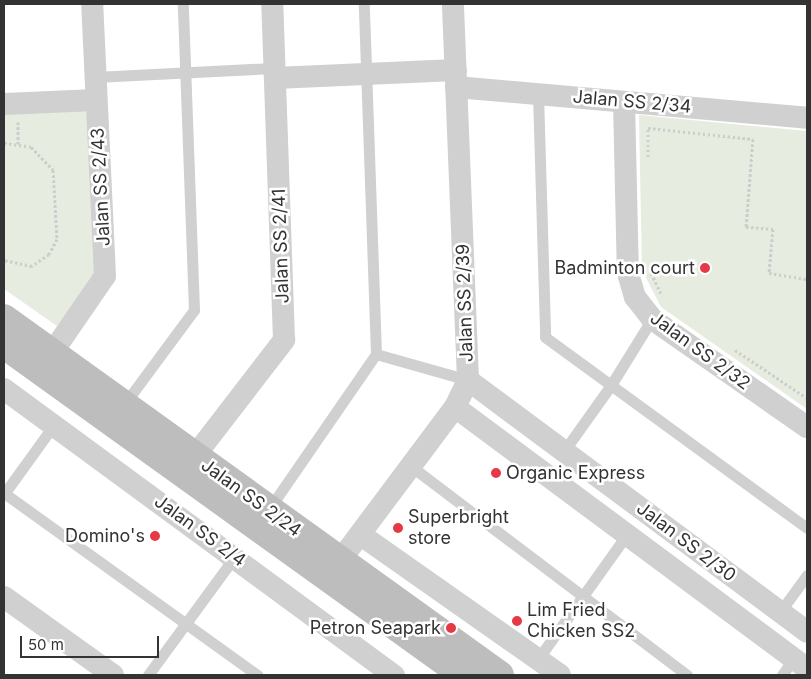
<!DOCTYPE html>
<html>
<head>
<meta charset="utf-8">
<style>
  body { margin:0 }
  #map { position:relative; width:811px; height:679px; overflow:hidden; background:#fff; font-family:Inter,sans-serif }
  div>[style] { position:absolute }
  .green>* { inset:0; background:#e6ecdf }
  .path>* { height:3px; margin-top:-1.5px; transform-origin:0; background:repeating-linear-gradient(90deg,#cdcdcd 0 2.5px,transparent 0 5px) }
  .service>* { height:11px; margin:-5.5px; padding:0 5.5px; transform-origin:5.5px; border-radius:5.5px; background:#d0d0d0 }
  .minor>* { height:22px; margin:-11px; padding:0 11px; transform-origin:11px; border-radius:11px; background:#d0d0d0 }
  .secondary>* { height:28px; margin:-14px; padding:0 14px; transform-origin:14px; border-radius:14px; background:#bdbdbd }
  .dots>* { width:14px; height:14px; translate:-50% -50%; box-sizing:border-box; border:2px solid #fff; border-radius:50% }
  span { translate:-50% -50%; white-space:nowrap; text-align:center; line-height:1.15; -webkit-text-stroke:5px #fff; paint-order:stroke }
  .street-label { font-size:18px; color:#333 }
  .poi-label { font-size:18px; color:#333 }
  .right { translate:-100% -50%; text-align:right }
  .left { translate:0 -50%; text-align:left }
  .frame { position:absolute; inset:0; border:5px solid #333; pointer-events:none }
  .scale { position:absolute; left:20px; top:636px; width:139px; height:22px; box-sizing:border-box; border:2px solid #333; border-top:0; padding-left:6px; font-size:15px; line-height:18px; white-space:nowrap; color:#333; -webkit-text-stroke:4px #fff; paint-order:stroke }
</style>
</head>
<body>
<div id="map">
  <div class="green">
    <i style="clip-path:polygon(89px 109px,99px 273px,57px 326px,4px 289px,4px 113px)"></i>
    <i style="clip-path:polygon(639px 115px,807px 131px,807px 409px,661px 307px,642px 270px)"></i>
  </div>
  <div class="path">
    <i style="left:18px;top:122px;width:22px;rotate:90deg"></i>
    <i style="left:4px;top:143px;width:27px;rotate:8deg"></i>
    <i style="left:31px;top:147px;width:32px;rotate:46deg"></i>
    <i style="left:53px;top:170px;width:69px;rotate:86.7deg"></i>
    <i style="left:57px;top:239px;width:17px;rotate:118deg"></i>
    <i style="left:49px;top:254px;width:21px;rotate:145deg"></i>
    <i style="left:32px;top:266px;width:29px;rotate:-168deg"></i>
    <i style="left:648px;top:157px;width:29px;rotate:-90deg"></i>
    <i style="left:648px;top:128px;width:106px;rotate:6deg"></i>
    <i style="left:753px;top:139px;width:88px;rotate:94.5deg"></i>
    <i style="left:746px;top:227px;width:27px;rotate:4deg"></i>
    <i style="left:773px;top:229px;width:44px;rotate:95.2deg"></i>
    <i style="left:769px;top:273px;width:38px;rotate:9deg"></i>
    <i style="left:651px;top:273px;width:25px;rotate:64deg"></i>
    <i style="left:735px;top:350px;width:87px;rotate:33.7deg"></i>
  </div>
  <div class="service">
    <i style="left:95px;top:77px;width:179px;rotate:-2.9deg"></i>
    <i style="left:538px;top:94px;width:243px;rotate:88.3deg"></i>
    <i style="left:545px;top:337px;width:324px;rotate:36.1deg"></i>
    <i style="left:376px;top:354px;width:96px;rotate:15.8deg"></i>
    <i style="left:123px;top:406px;width:119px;rotate:-53.5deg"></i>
    <i style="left:194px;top:310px;width:306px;rotate:-92.1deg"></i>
    <i style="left:564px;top:451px;width:81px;rotate:-54.5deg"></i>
    <i style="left:611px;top:385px;width:78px;rotate:-58.2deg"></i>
    <i style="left:412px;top:467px;width:345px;rotate:37.1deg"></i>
    <i style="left:4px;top:493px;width:312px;rotate:35.7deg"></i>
    <i style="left:4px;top:494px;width:84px;rotate:-54.2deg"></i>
    <i style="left:269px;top:509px;width:188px;rotate:-55.4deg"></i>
    <i style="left:376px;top:354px;width:350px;rotate:-92deg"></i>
    <i style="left:780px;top:612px;width:46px;rotate:-53.9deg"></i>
    <i style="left:538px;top:659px;width:153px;rotate:-54.5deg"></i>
    <i style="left:148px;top:675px;width:147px;rotate:-53.8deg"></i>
    <i style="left:782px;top:675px;width:21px;rotate:-55deg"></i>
  </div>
  <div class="minor">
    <i style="left:275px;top:78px;width:181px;rotate:-2.5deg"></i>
    <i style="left:456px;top:87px;width:352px;rotate:5deg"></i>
    <i style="left:624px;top:102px;width:171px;rotate:88.7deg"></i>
    <i style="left:628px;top:273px;width:25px;rotate:74deg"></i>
    <i style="left:635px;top:297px;width:28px;rotate:52deg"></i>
    <i style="left:652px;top:319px;width:189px;rotate:34.9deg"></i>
    <i style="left:4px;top:104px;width:92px;rotate:-2.5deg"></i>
    <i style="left:52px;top:353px;width:93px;rotate:-55.5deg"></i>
    <i style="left:105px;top:276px;width:272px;rotate:-92.7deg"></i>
    <i style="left:468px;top:380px;width:422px;rotate:36.6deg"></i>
    <i style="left:4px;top:389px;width:484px;rotate:36.3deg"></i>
    <i style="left:455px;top:407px;width:438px;rotate:36.6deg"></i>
    <i style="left:194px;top:457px;width:148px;rotate:-52.4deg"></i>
    <i style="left:284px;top:340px;width:336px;rotate:-92deg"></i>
    <i style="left:361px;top:535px;width:243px;rotate:35.1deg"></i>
    <i style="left:339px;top:562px;width:194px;rotate:-53.2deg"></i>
    <i style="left:455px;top:407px;width:30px;rotate:-64deg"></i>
    <i style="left:468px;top:380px;width:376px;rotate:-92.3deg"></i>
    <i style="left:4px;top:597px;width:134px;rotate:35.6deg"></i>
  </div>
  <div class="secondary">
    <i style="left:4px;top:318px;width:611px;rotate:35.74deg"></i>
    <i style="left:4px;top:345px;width:565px;rotate:35.71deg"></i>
  </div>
  <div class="dots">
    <i style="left:705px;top:268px;background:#e63946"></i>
    <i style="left:496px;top:473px;background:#e63946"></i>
    <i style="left:398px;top:528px;background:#e63946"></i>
    <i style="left:155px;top:536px;background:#e63946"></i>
    <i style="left:517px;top:621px;background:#e63946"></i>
    <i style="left:451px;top:628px;background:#e63946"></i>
  </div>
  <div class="street-label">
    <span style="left:632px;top:102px;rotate:5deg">Jalan SS 2/34</span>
    <span style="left:101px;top:187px;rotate:-93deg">Jalan SS 2/43</span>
    <span style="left:281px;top:246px;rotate:-92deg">Jalan SS 2/41</span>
    <span style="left:465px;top:303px;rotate:-92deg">Jalan SS 2/39</span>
    <span style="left:700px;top:351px;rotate:36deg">Jalan SS 2/32</span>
    <span style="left:251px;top:498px;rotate:36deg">Jalan SS 2/24</span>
    <span style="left:200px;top:531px;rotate:36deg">Jalan SS 2/4</span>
    <span style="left:686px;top:542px;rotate:37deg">Jalan SS 2/30</span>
  </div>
  <div class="poi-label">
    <span class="right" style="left:695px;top:268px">Badminton court</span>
    <span class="left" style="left:506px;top:473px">Organic Express</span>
    <span class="left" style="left:408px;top:528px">Superbright<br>store</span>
    <span class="right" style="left:145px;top:536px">Domino's</span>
    <span class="left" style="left:527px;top:621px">Lim Fried<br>Chicken SS2</span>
    <span class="right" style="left:441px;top:628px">Petron Seapark</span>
  </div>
  <div class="frame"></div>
  <div class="scale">50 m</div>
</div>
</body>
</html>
